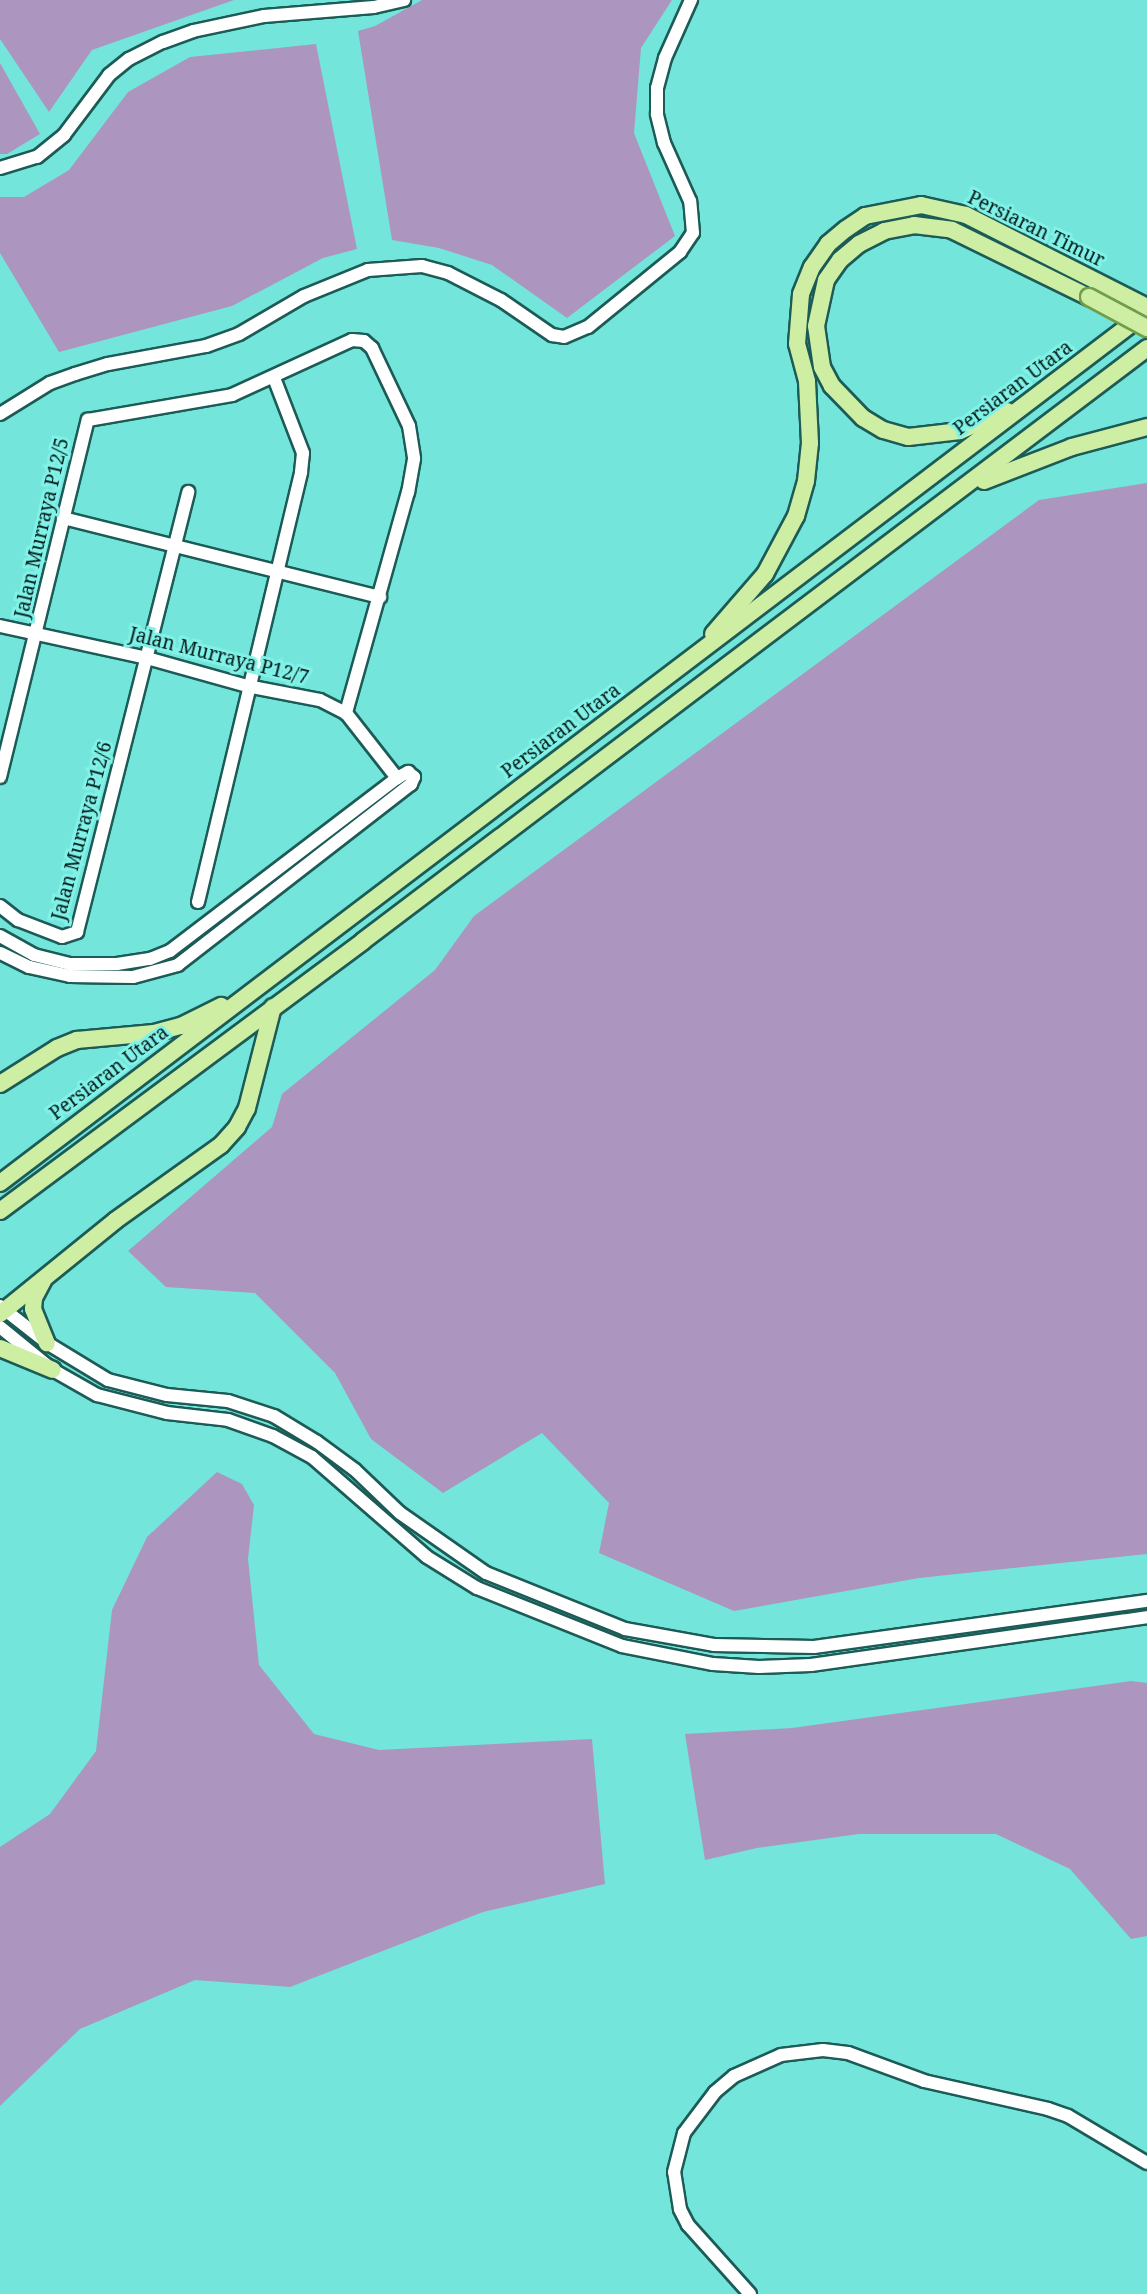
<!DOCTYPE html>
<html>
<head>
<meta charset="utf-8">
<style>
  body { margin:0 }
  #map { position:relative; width:1147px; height:2294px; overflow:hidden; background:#73e5db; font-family:"Noto Serif",serif }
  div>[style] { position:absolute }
  .green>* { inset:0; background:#ac96c0 }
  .roads { filter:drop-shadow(2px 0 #1c5b56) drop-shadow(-2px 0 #1c5b56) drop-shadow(0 2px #1c5b56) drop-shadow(0 -2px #1c5b56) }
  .minor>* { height:12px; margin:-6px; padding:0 6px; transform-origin:6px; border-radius:6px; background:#fff }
  .major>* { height:16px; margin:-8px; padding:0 8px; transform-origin:8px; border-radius:8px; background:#ceeea3 }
  .bridges { filter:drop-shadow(2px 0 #719c4a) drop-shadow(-2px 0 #719c4a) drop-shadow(0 2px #719c4a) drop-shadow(0 -2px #719c4a) }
  .major-bridge>* { height:16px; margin:-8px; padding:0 8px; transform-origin:8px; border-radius:8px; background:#ceeea3 }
  span { translate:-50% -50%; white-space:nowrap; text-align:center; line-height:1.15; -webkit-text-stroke:6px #81f2e8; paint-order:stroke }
  .street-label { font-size:19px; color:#011817 }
</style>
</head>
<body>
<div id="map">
  <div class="green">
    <i style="clip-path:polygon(0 0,234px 0,92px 50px,49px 112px,0 39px)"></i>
    <i style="clip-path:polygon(422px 0,672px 0,641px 48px,634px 133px,675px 236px,567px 318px,492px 265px,439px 248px,392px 240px,358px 31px,375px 26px)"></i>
    <i style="clip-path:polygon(316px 44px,357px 249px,323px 258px,232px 306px,59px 352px,0 253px,0 197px,24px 197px,69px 170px,128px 92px,190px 57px)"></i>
    <i style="clip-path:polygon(0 63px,40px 134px,7px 154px,0 154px)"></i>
    <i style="clip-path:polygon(1147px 483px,1147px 1554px,919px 1578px,734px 1611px,599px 1553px,609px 1503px,542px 1433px,443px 1493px,371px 1439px,335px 1373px,255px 1293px,166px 1287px,128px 1251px,272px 1127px,282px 1094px,435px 970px,474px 916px,1039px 500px)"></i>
    <i style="clip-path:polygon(217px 1472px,242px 1484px,254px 1505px,248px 1559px,259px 1665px,314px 1734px,379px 1750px,592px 1739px,605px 1884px,483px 1912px,290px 1987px,195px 1980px,80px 2029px,0 2106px,0 1847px,50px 1814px,96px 1751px,112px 1610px,147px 1537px)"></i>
    <i style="clip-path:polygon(1131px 1681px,1147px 1683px,1147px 1936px,1131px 1939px,1070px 1869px,996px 1834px,859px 1834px,757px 1848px,705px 1860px,685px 1734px,792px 1728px)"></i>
  </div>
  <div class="roads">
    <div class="minor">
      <i style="left:0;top:168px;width:39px;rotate:-17deg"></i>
      <i style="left:37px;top:157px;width:35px;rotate:-39deg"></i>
      <i style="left:64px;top:135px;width:75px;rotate:-53.1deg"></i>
      <i style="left:109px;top:75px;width:26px;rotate:-39deg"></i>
      <i style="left:129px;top:59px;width:38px;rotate:-27deg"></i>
      <i style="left:163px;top:42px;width:32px;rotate:-20deg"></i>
      <i style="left:193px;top:31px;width:73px;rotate:-11.9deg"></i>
      <i style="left:264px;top:16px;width:110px;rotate:-4.7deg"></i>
      <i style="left:374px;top:7px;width:31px;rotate:-13deg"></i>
      <i style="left:0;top:414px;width:59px;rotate:-31.8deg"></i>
      <i style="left:50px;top:383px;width:27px;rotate:-20deg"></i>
      <i style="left:75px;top:374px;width:34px;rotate:-17deg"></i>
      <i style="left:108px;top:364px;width:100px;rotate:-10.4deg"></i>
      <i style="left:206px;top:346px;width:35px;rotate:-20deg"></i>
      <i style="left:239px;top:334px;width:75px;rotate:-30.3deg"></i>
      <i style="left:304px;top:296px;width:69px;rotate:-22.1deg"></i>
      <i style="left:368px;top:270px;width:54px;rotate:-4.2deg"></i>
      <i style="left:422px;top:266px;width:27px;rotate:15deg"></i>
      <i style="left:448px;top:273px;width:59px;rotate:27deg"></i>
      <i style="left:501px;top:300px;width:62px;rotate:34.5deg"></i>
      <i style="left:552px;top:335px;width:12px;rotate:9deg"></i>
      <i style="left:564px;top:337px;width:26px;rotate:-23deg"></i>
      <i style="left:588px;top:327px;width:119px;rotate:-39.2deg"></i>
      <i style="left:680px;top:252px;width:23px;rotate:-56deg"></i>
      <i style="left:693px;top:233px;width:32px;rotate:-95deg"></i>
      <i style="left:690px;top:201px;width:64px;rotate:-114.1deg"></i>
      <i style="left:664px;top:143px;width:30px;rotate:-104deg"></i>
      <i style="left:657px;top:114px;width:26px;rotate:-90deg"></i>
      <i style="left:657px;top:88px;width:31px;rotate:-75deg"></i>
      <i style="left:665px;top:58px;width:64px;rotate:-65.9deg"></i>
      <i style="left:63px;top:518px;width:327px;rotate:14deg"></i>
      <i style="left:0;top:626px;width:150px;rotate:12.3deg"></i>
      <i style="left:147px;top:658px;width:104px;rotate:15.6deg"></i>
      <i style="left:247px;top:686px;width:74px;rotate:10.9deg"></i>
      <i style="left:320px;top:700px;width:29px;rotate:27deg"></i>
      <i style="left:346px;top:713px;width:83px;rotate:51.9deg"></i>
      <i style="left:0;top:777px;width:368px;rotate:-76.2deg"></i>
      <i style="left:88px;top:420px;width:146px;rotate:-9.8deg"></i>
      <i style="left:232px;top:395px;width:132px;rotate:-24.6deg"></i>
      <i style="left:352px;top:340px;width:12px;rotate:5deg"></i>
      <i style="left:364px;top:341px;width:11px;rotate:41deg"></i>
      <i style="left:372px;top:348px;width:86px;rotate:64.6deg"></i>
      <i style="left:409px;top:426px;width:33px;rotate:81deg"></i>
      <i style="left:414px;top:459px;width:34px;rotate:100deg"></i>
      <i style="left:408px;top:492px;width:230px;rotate:105.7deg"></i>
      <i style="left:198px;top:902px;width:442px;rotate:-76.5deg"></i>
      <i style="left:301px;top:472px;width:19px;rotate:-84deg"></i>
      <i style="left:303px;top:453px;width:80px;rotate:-111.1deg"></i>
      <i style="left:0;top:906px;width:23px;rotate:38deg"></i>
      <i style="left:18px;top:920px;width:47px;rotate:21.1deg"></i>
      <i style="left:62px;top:937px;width:16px;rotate:-18deg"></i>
      <i style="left:77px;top:932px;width:454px;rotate:-75.8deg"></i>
      <i style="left:0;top:936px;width:39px;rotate:29deg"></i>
      <i style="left:34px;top:955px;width:36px;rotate:14deg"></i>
      <i style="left:69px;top:964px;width:48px"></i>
      <i style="left:117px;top:964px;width:33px;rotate:-9deg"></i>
      <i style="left:150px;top:959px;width:22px;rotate:-22deg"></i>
      <i style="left:170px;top:951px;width:285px;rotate:-37.3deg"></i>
      <i style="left:397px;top:778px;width:13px;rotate:-29deg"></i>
      <i style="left:408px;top:772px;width:8px;rotate:40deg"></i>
      <i style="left:414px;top:777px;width:8px;rotate:113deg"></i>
      <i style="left:411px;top:784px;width:295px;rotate:142.2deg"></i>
      <i style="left:178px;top:965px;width:47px;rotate:165.1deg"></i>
      <i style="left:133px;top:977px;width:63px;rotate:-179.1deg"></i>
      <i style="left:70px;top:976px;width:42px;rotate:-167.6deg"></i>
      <i style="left:29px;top:967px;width:32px;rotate:-154deg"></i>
      <i style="left:0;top:1306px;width:60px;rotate:38.2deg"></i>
      <i style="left:47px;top:1343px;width:71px;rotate:31.2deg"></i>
      <i style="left:108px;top:1380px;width:61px;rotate:14.3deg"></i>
      <i style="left:167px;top:1395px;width:61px;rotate:5.6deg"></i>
      <i style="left:228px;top:1401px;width:48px;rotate:18.1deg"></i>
      <i style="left:274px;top:1416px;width:50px;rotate:31.2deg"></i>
      <i style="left:317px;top:1442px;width:47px;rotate:36.4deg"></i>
      <i style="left:355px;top:1470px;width:62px;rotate:43.7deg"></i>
      <i style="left:400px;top:1513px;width:105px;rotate:34.9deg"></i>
      <i style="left:486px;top:1573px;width:150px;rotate:21.9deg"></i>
      <i style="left:625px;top:1629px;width:90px;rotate:10.2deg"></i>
      <i style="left:714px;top:1645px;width:100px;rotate:1.1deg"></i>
      <i style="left:814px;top:1647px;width:336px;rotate:-7.9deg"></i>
      <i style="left:0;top:1327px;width:68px;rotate:39.1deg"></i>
      <i style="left:53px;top:1370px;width:51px;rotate:29.6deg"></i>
      <i style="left:97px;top:1395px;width:72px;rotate:14.4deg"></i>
      <i style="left:167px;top:1413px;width:61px;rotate:6.5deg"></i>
      <i style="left:228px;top:1420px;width:48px;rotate:19.6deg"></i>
      <i style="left:273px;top:1436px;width:44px;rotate:28.3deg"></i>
      <i style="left:312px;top:1457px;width:152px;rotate:41deg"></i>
      <i style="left:427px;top:1557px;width:59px;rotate:31.8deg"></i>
      <i style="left:477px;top:1588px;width:156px;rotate:21.8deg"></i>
      <i style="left:622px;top:1646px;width:93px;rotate:11.2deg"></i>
      <i style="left:713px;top:1664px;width:46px;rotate:3.7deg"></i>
      <i style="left:759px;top:1667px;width:52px;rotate:-2.2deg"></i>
      <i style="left:811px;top:1665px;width:339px;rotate:-8.1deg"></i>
      <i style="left:750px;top:2294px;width:93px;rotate:-131.9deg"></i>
      <i style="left:688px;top:2225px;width:18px;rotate:-117deg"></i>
      <i style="left:680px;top:2209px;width:37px;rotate:-99deg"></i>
      <i style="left:674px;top:2172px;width:40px;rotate:-75.6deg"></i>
      <i style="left:684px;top:2133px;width:51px;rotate:-52.9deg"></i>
      <i style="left:715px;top:2092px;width:25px;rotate:-40deg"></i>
      <i style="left:734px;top:2076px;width:51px;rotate:-24.1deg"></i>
      <i style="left:781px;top:2055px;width:42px;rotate:-6.8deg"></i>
      <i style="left:823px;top:2050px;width:25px;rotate:7deg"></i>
      <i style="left:848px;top:2053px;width:81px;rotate:20.2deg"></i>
      <i style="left:924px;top:2081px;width:127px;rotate:12.7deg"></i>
      <i style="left:1048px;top:2109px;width:21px;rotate:19deg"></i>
      <i style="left:1068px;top:2116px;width:92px;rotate:30.7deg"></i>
    </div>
    <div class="major">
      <i style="left:1007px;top:411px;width:51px;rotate:156.9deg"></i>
      <i style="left:960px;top:431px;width:52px;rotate:173.4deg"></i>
      <i style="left:908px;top:437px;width:26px;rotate:-164deg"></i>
      <i style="left:883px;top:430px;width:23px;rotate:-149deg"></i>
      <i style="left:863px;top:418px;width:45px;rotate:-134.1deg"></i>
      <i style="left:832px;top:386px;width:21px;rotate:-118deg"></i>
      <i style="left:822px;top:367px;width:41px;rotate:-98.3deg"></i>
      <i style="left:816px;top:326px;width:47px;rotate:-77.7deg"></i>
      <i style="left:826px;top:280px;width:24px;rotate:-55deg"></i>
      <i style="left:840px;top:260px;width:25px;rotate:-40deg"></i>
      <i style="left:859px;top:244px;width:28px;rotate:-27deg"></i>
      <i style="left:884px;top:231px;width:31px;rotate:-11deg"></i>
      <i style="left:914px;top:225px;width:38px;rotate:7deg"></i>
      <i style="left:952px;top:230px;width:153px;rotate:26.1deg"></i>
      <i style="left:984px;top:481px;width:94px;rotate:-21.1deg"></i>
      <i style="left:1072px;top:447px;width:78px;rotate:-14.9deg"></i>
      <i style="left:713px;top:634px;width:79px;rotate:-49.1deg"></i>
      <i style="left:765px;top:574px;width:66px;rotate:-61.9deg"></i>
      <i style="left:796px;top:516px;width:36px;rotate:-74deg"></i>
      <i style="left:806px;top:481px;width:38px;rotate:-84deg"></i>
      <i style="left:810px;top:443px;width:62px;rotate:-92.8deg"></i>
      <i style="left:807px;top:381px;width:38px;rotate:-105deg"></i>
      <i style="left:797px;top:344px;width:50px;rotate:-85.4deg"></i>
      <i style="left:801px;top:294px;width:29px;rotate:-68deg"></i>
      <i style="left:812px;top:267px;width:28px;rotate:-55deg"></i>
      <i style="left:828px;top:244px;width:23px;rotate:-40deg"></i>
      <i style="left:846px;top:229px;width:23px;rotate:-34deg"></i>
      <i style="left:865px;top:216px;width:57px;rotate:-11.1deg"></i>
      <i style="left:921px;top:205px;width:46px;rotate:12.5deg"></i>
      <i style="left:966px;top:215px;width:203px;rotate:26.9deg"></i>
      <i style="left:0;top:1084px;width:67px;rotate:-32.3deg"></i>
      <i style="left:57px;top:1048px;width:22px;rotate:-22deg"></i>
      <i style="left:77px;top:1040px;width:77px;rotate:-5.2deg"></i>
      <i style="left:154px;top:1033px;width:28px;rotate:-15deg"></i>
      <i style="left:181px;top:1026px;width:45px;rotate:-26.6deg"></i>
      <i style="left:0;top:1183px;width:1440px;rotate:-37.21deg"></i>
      <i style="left:0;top:1211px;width:452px;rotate:-36.6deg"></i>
      <i style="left:363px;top:941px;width:983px;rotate:-37.1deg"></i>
      <i style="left:43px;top:1281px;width:19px;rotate:118deg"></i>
      <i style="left:34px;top:1298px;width:11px;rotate:95deg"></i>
      <i style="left:33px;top:1309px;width:37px;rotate:68deg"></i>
      <i style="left:0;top:1314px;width:149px;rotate:-39deg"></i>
      <i style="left:116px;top:1220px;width:129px;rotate:-35.5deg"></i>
      <i style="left:221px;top:1145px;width:24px;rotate:-48deg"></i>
      <i style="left:237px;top:1127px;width:21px;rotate:-62deg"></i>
      <i style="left:247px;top:1108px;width:104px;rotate:-75.6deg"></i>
      <i style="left:0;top:1348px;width:57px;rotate:22.5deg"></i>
    </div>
  </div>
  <div class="bridges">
    <div class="major-bridge">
      <i style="left:1089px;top:297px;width:66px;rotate:28.1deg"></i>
    </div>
  </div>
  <div class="street-label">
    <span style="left:1036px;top:229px;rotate:26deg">Persiaran Timur</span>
    <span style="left:1013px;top:388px;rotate:-37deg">Persiaran Utara</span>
    <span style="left:42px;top:528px;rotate:-77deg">Jalan Murraya P12/5</span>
    <span style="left:219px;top:656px;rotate:14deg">Jalan Murraya P12/7</span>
    <span style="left:561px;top:731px;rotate:-37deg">Persiaran Utara</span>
    <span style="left:82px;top:831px;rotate:-75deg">Jalan Murraya P12/6</span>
    <span style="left:109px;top:1073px;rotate:-37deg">Persiaran Utara</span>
  </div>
</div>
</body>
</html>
